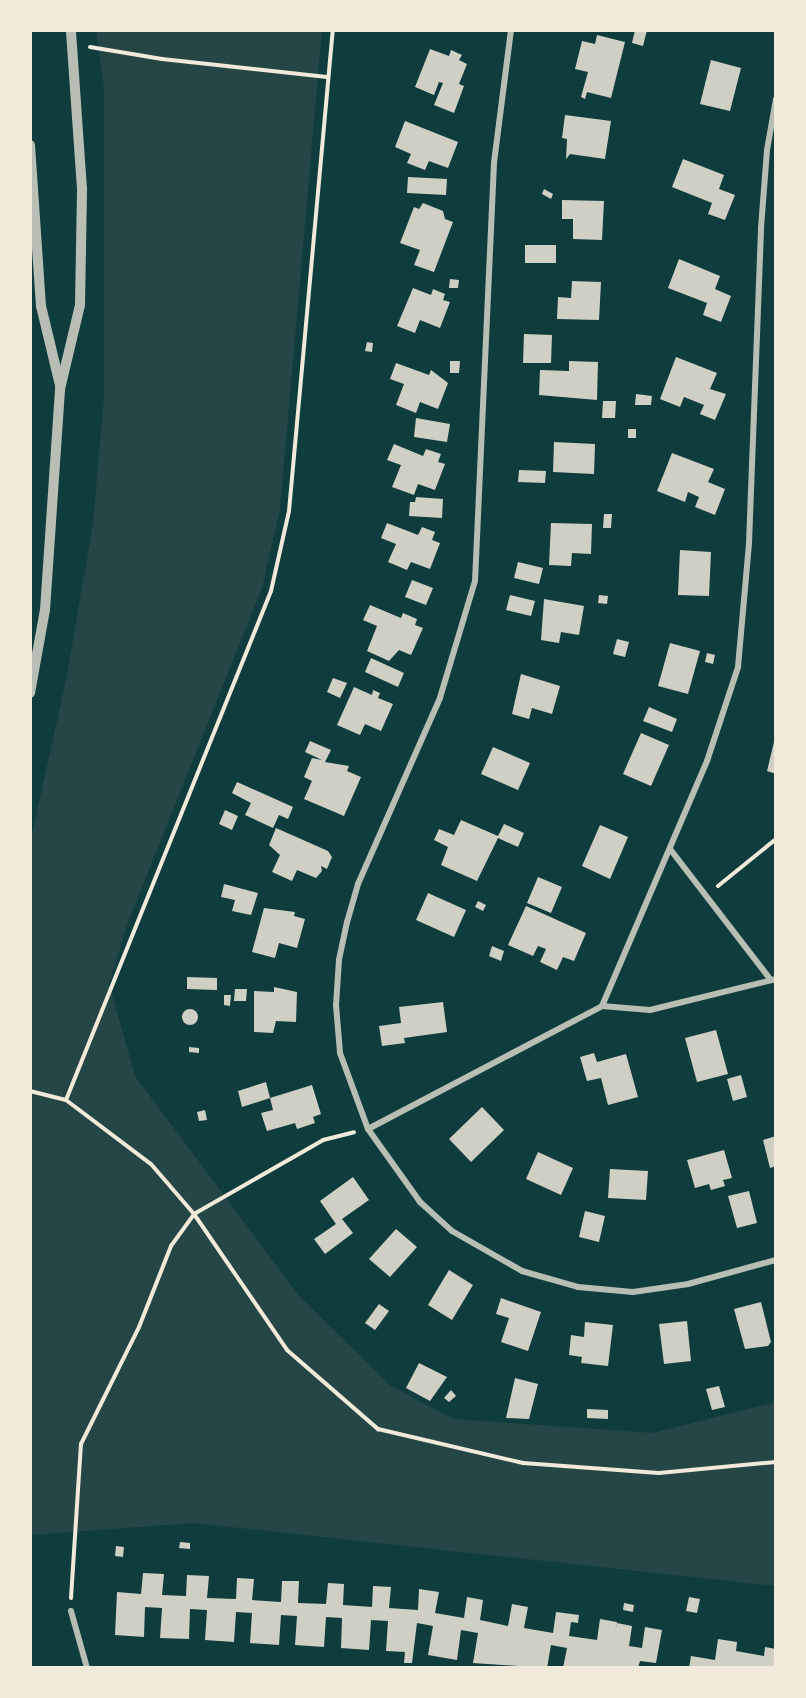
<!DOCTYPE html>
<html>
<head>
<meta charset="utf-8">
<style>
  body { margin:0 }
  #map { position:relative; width:806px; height:1698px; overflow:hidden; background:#0f3d3e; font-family:Georgia,serif }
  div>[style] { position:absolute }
  .green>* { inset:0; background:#244646 }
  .building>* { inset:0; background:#cfcfc3 }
  .round { border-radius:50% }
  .path>* { height:4px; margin:-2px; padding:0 2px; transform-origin:2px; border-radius:2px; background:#f1e9da }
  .minor>* { height:6px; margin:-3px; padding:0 3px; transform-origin:3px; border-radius:3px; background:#b8beb3 }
  .tertiary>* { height:10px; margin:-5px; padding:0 5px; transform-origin:5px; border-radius:5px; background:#b8beb3 }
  span { translate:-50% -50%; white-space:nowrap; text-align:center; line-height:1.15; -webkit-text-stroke:4.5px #f1e9da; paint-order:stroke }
  .frame { position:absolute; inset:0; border:32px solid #f1e9da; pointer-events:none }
</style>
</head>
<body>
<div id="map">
  <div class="green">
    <i style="clip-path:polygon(96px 30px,322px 30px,280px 509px,262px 588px,128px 922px,109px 984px,135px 1076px,300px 1297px,391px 1386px,453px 1419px,653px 1433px,776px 1402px,776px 1586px,193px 1523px,30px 1535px,30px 843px,67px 675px,93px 523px,104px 397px,104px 89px)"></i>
  </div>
  <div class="building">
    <i style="clip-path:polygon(635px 30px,647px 30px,643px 46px,632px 43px)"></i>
    <i style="clip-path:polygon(597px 35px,625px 42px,611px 98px,587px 92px,585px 99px,581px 97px,588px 72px,575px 69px,582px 41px,595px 44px)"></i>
    <i style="clip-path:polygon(430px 49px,449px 56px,451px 50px,462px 55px,459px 60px,467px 64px,459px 84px,464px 86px,454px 113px,434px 105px,443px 83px,439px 82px,434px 95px,415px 87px)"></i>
    <i style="clip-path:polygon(711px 60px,741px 68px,730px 111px,700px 104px)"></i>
    <i style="clip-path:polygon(565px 115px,611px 121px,605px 159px,570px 154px,566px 159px,567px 139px,562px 138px)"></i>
    <i style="clip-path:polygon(405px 121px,458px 142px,448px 168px,429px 161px,425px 170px,407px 163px,411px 154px,395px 147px)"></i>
    <i style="clip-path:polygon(683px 159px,724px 175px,719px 189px,735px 195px,725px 220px,708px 214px,712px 203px,672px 187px)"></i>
    <i style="clip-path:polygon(408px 177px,447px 179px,446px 195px,407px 193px)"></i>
    <i style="clip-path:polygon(544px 189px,553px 194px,551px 199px,542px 194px)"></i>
    <i style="clip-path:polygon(562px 200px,604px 201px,602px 240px,573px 239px,573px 219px,562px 219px)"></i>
    <i style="clip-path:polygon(423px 203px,443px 211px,445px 219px,453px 222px,434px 272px,414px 265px,420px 250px,400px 243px,414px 207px,419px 209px)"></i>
    <i style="clip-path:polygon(525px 245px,556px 245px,556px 263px,525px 263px)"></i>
    <i style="clip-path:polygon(679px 259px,720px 276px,715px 289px,731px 296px,721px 322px,703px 315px,707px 303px,668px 288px)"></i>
    <i style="clip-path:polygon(450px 279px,459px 280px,458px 288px,449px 288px)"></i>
    <i style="clip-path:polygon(572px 281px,601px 282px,599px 320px,557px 319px,558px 297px,571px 298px)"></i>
    <i style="clip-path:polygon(413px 288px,431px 295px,433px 289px,445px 294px,443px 300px,450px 302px,440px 328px,420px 320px,415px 333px,397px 326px)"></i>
    <i style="clip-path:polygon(524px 334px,552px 335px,551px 363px,523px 363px)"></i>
    <i style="clip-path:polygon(367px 342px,373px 343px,372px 352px,365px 351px)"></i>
    <i style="clip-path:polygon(676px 357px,717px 373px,710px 389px,726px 394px,715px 420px,700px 414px,704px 405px,684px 397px,680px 407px,660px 399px)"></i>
    <i style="clip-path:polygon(450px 361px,460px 361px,459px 373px,450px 373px)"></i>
    <i style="clip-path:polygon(569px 361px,598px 362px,597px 400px,539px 395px,540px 370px,569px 371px)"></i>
    <i style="clip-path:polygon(396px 363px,429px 375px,431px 370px,448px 383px,438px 409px,420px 402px,416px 413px,396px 405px,404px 384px,390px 379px)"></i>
    <i style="clip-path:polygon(636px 394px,652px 396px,651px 405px,635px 405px)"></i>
    <i style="clip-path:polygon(603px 401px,616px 401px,615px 418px,602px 418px)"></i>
    <i style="clip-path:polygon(416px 418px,450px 424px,447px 442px,414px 437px)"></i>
    <i style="clip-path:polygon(628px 429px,636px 429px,636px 438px,628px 438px)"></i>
    <i style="clip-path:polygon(554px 442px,595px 444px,594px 474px,553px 472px)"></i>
    <i style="clip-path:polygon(394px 444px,423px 456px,426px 449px,441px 454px,438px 462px,445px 464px,435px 490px,418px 484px,414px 495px,392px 487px,401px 465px,387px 460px)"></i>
    <i style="clip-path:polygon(672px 453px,714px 469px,708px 482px,725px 489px,715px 515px,695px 507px,699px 497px,688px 492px,685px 502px,657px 491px)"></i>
    <i style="clip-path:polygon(519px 470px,546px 471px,545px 483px,518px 482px)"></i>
    <i style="clip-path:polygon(416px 497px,443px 499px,442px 518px,409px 516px,410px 502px,415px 502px)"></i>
    <i style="clip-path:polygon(604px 514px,612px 514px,611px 528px,603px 528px)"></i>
    <i style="clip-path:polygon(387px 523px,418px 535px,422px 527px,435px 532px,432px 540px,440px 543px,430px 569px,411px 562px,407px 570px,388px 562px,396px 544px,381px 538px)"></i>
    <i style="clip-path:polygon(551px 523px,592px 524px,591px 554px,572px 553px,571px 566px,549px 565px)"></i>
    <i style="clip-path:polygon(680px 550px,711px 552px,709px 596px,678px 595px)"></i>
    <i style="clip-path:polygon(518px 562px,543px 568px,539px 584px,514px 578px)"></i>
    <i style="clip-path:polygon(412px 580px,433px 588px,426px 605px,405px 597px)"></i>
    <i style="clip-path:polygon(510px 595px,535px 601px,531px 616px,506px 610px)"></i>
    <i style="clip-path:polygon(599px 595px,608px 596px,607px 604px,598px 603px)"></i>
    <i style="clip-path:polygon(544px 599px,584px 606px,579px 635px,561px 632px,559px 643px,541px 640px)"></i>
    <i style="clip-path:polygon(370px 605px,401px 618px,403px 613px,417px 619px,415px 625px,423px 628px,411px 655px,399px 650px,389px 661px,367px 651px,377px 626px,363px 620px)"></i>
    <i style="clip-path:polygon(617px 639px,629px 642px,625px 657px,613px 654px)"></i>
    <i style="clip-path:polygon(670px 643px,700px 651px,688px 694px,658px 686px)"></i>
    <i style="clip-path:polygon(707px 653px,715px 655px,713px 664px,705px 662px)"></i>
    <i style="clip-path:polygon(371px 658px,404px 673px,398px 687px,365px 672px)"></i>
    <i style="clip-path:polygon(521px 674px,560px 686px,552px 714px,532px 708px,529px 719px,512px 714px)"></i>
    <i style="clip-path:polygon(333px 678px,347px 683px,340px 698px,327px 692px)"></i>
    <i style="clip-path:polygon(354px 687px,372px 695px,373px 690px,380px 693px,378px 698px,393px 704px,381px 731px,365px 724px,360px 735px,337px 725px)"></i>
    <i style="clip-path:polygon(649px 707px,677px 719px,672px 732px,643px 721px)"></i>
    <i style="clip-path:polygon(641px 733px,669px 745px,651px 786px,623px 774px)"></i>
    <i style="clip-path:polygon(775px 738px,776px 739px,776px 774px,767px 771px)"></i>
    <i style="clip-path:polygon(310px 741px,331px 750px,325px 762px,349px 766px,347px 771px,361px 777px,344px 816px,304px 799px,312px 781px,304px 777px,312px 758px,322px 760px,305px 752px)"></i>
    <i style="clip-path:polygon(493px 747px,530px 763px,518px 790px,481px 774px)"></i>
    <i style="clip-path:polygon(237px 782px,293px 807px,288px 819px,279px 815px,273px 828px,245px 815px,251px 803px,232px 793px)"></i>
    <i style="clip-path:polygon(225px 810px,238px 816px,232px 830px,219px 824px)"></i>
    <i style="clip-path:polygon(461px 820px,498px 836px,504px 824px,524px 833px,518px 847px,498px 838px,477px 881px,441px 865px,448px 847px,434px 840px,439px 829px,454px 835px)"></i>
    <i style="clip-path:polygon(600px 825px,628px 837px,610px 879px,582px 866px)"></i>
    <i style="clip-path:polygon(276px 828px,328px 851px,332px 857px,327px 869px,321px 866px,322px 871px,316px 878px,297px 870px,292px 881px,272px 872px,280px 855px,269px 845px)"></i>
    <i style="clip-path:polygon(538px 877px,562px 887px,551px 913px,527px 903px)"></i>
    <i style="clip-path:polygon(224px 884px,258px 893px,251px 915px,232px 911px,235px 900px,221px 897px)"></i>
    <i style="clip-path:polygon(428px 893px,466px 910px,454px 937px,416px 920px)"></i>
    <i style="clip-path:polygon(478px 901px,486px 905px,483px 911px,475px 907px)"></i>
    <i style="clip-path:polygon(526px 906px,586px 933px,574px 961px,563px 957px,557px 970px,540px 962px,546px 949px,538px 946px,533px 956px,508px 945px)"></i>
    <i style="clip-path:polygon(264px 908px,295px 912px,294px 916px,305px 919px,297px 948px,279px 943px,275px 958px,252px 952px)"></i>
    <i style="clip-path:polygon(492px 946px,504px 951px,501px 961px,489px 956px)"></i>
    <i style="clip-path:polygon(187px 977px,217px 978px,217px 990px,187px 989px)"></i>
    <i style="clip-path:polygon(274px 987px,297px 992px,296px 1022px,276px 1021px,273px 1033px,254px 1032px,254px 991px,274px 992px)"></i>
    <i style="clip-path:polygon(235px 989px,247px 989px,246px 1001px,234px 1001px)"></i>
    <i style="clip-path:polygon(224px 995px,231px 995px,230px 1006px,224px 1005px)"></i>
    <i style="clip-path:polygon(443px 1002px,447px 1032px,404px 1038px,405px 1043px,382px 1046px,379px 1026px,401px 1023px,399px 1007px)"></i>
    <i class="round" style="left:182px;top:1009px;width:16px;height:16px"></i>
    <i style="clip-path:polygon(716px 1030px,728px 1074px,697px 1082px,685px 1038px)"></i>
    <i style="clip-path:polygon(189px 1047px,199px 1048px,199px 1053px,189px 1052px)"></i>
    <i style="clip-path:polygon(594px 1053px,597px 1062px,626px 1054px,638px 1097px,608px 1105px,601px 1078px,587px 1081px,580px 1057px)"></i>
    <i style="clip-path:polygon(741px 1075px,747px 1097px,733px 1101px,727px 1079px)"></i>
    <i style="clip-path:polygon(266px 1082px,270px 1098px,312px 1085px,321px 1114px,313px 1117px,315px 1123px,297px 1129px,295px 1123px,267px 1131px,261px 1113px,273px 1110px,270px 1098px,242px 1107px,238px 1091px)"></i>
    <i style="clip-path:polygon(482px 1107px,504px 1130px,471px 1162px,449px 1139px)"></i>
    <i style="clip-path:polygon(205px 1110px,207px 1120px,199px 1121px,197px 1112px)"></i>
    <i style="clip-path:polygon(776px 1136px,776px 1166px,770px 1168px,763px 1140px)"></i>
    <i style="clip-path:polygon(724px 1150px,732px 1178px,723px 1180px,725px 1186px,711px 1190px,709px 1184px,695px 1188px,687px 1160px)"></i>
    <i style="clip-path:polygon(538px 1152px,573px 1168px,561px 1195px,526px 1179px)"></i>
    <i style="clip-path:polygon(610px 1169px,648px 1171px,646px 1200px,608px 1198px)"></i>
    <i style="clip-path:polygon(353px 1177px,369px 1200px,342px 1219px,353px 1233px,325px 1254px,314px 1239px,336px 1224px,320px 1201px)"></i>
    <i style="clip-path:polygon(749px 1191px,757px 1223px,737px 1228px,728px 1196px)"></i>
    <i style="clip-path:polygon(585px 1211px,605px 1216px,599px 1242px,579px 1237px)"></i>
    <i style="clip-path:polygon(396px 1229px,417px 1247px,390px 1277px,369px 1259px)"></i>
    <i style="clip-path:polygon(449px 1270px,473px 1285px,452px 1320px,428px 1305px)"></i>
    <i style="clip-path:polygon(501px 1298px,541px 1312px,528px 1351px,501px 1342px,509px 1318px,496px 1314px)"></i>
    <i style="clip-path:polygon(761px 1302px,771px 1342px,768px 1346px,745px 1349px,734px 1309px)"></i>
    <i style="clip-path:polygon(379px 1304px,389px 1311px,375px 1330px,365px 1323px)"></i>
    <i style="clip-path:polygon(687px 1321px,691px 1361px,664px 1364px,659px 1324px)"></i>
    <i style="clip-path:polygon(585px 1322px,613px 1325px,608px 1366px,581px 1363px,582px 1357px,569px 1355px,571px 1335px,584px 1337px)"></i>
    <i style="clip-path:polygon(419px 1363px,447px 1377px,430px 1401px,406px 1388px)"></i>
    <i style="clip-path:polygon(515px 1378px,538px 1384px,529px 1419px,506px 1418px)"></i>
    <i style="clip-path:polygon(719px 1386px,725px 1407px,712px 1410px,706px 1389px)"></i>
    <i style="clip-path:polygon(451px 1390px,456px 1396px,449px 1402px,444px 1398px)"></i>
    <i style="clip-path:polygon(587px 1409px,608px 1410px,608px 1419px,587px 1418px)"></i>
    <i style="clip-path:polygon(180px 1542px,190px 1543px,190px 1549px,179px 1548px)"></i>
    <i style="clip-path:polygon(116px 1546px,124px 1547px,123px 1557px,115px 1556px)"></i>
    <i style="clip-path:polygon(143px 1573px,164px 1574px,162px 1595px,186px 1596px,187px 1575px,209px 1576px,207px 1598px,236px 1599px,237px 1578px,254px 1579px,252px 1600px,281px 1602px,282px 1581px,299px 1581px,298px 1603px,326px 1604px,328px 1583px,344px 1584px,343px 1605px,372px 1607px,373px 1586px,391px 1587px,389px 1608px,418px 1610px,419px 1589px,439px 1592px,435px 1613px,464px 1618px,467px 1597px,483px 1600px,480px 1620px,508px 1626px,512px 1604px,528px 1607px,524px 1628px,553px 1633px,556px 1612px,579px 1615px,578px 1623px,571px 1622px,569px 1636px,597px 1640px,600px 1619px,617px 1622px,615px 1635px,617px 1623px,632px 1626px,629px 1646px,642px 1648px,645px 1627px,662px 1630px,656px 1663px,640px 1661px,638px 1668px,563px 1668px,567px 1648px,551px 1645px,547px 1668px,473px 1663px,478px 1633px,461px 1630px,457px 1660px,428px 1655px,433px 1626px,417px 1623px,412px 1663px,404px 1663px,405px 1652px,386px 1651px,388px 1621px,371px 1620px,369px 1650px,341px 1648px,342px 1618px,326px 1617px,324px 1647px,295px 1645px,297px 1616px,281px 1615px,279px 1645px,250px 1643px,252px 1613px,236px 1612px,234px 1642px,205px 1640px,207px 1610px,190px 1609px,189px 1639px,160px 1638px,162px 1608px,145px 1607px,144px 1637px,115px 1635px,117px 1592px,141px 1594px)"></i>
    <i style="clip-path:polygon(689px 1597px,700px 1599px,697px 1613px,686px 1611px)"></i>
    <i style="clip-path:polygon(624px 1603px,634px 1605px,633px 1612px,623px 1610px)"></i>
    <i style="clip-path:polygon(718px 1639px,737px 1642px,736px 1651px,764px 1656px,765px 1647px,776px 1649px,776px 1668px,689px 1668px,691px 1656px,715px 1660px)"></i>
  </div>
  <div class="path">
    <i style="left:90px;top:47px;width:73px;rotate:9.5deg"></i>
    <i style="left:162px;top:59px;width:166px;rotate:6.2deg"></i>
    <i style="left:718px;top:886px;width:75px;rotate:-39deg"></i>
    <i style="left:30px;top:1091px;width:37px;rotate:14deg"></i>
    <i style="left:66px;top:1100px;width:549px;rotate:-68.06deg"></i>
    <i style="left:271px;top:591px;width:82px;rotate:-77.3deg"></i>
    <i style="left:289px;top:511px;width:483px;rotate:-84.8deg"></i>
    <i style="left:66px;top:1100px;width:106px;rotate:37deg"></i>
    <i style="left:151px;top:1164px;width:66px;rotate:49.3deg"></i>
    <i style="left:194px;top:1214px;width:149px;rotate:-29.8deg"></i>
    <i style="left:323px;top:1140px;width:32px;rotate:-14deg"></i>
    <i style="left:71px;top:1598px;width:154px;rotate:-86.3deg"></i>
    <i style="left:81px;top:1444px;width:131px;rotate:-63.6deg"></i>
    <i style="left:139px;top:1327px;width:87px;rotate:-68.4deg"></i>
    <i style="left:171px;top:1246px;width:39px;rotate:-54deg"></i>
    <i style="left:194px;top:1214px;width:165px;rotate:55.6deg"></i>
    <i style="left:287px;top:1350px;width:121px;rotate:41deg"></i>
    <i style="left:378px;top:1429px;width:149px;rotate:13.2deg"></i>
    <i style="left:523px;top:1463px;width:136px;rotate:4.2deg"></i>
    <i style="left:659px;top:1473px;width:118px;rotate:-5.4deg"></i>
  </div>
  <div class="minor">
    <i style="left:511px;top:30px;width:134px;rotate:97.3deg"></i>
    <i style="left:494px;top:163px;width:418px;rotate:92.6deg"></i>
    <i style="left:475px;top:581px;width:122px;rotate:106.7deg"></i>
    <i style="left:440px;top:698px;width:203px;rotate:113.8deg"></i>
    <i style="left:358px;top:884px;width:40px;rotate:106deg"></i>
    <i style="left:347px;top:922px;width:39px;rotate:102deg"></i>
    <i style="left:339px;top:960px;width:45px;rotate:93.8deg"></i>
    <i style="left:336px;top:1005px;width:48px;rotate:85.2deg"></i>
    <i style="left:340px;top:1053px;width:81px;rotate:69.8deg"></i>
    <i style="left:368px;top:1129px;width:90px;rotate:54.5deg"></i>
    <i style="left:420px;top:1202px;width:43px;rotate:42.2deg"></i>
    <i style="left:452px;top:1231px;width:81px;rotate:29.7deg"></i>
    <i style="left:522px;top:1271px;width:58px;rotate:15.9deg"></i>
    <i style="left:578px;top:1287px;width:55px;rotate:5.2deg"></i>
    <i style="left:633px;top:1292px;width:56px;rotate:-8.3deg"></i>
    <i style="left:688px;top:1284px;width:91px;rotate:-15.3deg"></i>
    <i style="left:670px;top:849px;width:165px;rotate:52.4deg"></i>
    <i style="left:602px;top:1006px;width:267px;rotate:-66.8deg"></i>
    <i style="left:707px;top:761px;width:99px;rotate:-71.7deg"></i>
    <i style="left:738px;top:667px;width:124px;rotate:-84.9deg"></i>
    <i style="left:749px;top:543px;width:315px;rotate:-87.8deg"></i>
    <i style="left:761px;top:228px;width:78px;rotate:-85.6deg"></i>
    <i style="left:767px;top:150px;width:52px;rotate:-80deg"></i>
    <i style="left:368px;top:1129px;width:264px;rotate:-27.7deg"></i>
    <i style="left:602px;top:1006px;width:48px;rotate:4.8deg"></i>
    <i style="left:650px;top:1010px;width:130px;rotate:-13.8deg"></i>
    <i style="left:71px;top:1611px;width:59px;rotate:74.3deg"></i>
  </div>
  <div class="tertiary">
    <i style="left:30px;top:145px;width:161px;rotate:86.1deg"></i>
    <i style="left:41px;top:306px;width:81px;rotate:76.5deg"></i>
    <i style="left:30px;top:693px;width:84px;rotate:-79.8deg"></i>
    <i style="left:45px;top:610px;width:222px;rotate:-86.1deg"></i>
    <i style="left:60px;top:389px;width:86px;rotate:-76.6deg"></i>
    <i style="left:80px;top:305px;width:116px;rotate:-89deg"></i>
    <i style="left:82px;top:189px;width:159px;rotate:-94deg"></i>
  </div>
  <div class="frame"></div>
</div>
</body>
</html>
